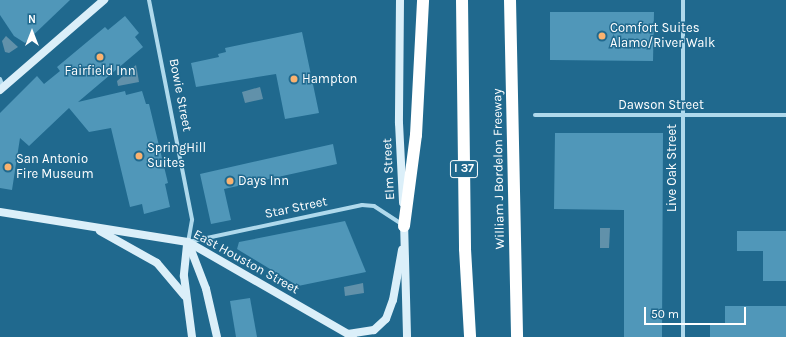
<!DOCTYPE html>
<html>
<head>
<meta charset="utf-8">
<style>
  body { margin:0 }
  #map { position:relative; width:786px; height:337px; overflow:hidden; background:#20698e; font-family:Karla,sans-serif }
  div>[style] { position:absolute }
  .water>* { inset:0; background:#6191aa }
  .building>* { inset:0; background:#5097b9 }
  .street>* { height:4px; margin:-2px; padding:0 2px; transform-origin:2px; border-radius:2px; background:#afd9ec }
  .secondary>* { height:8px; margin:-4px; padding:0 4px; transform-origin:4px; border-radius:4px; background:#dbeff9 }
  .highway>* { height:12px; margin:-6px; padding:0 6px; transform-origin:6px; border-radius:6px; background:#fff }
  .dots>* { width:11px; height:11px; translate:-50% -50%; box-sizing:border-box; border:2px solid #20698e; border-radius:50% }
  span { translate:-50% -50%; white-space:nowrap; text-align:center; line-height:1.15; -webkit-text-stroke:3px #20698e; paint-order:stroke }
  .shield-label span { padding:1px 3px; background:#20698e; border:1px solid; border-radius:3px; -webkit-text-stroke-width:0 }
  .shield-label { font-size:12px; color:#fff; font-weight:700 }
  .poi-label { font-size:13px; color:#fff }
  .left { translate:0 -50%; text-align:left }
  .street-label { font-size:13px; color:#fff }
  .north { position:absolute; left:12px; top:12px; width:40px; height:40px; -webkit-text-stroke:3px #20698e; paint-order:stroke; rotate:0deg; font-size:11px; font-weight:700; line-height:16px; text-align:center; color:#fff }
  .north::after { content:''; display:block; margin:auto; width:14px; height:18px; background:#fff; clip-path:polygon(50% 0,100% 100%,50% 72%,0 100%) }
  .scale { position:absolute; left:644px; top:307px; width:102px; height:18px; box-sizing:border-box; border:2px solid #fff; border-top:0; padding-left:5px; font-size:12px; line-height:14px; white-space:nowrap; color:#fff; -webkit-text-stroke:3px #20698e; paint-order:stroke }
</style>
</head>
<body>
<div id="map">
  <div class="water">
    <i style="clip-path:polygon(6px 36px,18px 47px,9px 53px,5px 52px,2px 41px)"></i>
    <i style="clip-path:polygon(136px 65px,139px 82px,118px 86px,117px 81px)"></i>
    <i style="clip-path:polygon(260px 87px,263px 99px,245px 103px,242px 92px)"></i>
    <i style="clip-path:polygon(600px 228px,610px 228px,609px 248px,600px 248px)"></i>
    <i style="clip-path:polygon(363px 283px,364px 293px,345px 296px,344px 287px)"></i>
  </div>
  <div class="building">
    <i style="clip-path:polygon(0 0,70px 0,25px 43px,14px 36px,0 15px)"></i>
    <i style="clip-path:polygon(550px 12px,654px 12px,653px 61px,550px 60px)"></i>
    <i style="clip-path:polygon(125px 16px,139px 33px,135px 37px,143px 47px,78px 102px,125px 91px,126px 95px,142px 91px,146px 104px,149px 104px,168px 183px,165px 184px,170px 207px,144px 214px,142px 204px,130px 207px,111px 128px,89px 132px,69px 108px,29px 146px,20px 138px,12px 190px,0 188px,0 113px,37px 76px,44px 84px,60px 71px,57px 67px,105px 27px,108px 30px)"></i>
    <i style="clip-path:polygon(302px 32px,319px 113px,285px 119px,276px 74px,196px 87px,191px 63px,219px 57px,218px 54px,226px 52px,225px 48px)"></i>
    <i style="clip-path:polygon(555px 133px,663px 133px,662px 337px,624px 337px,624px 210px,554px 209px)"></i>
    <i style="clip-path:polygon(333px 144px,337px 164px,224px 189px,231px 220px,211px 224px,200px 174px)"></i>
    <i style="clip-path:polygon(345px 221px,366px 272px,298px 286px,237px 249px,239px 242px)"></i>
    <i style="clip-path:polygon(737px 231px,786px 231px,786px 281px,763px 281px,763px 251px,737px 251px)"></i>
    <i style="clip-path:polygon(250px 298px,257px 337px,236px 337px,230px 301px)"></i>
    <i style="clip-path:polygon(725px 306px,786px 306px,786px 337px,710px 337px,710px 325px,725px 324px)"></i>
  </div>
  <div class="street">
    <i style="left:149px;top:0;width:224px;rotate:78.9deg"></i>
    <i style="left:192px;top:220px;width:22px;rotate:100deg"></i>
    <i style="left:188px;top:242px;width:178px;rotate:-12deg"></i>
    <i style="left:362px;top:205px;width:12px;rotate:5deg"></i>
    <i style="left:374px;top:206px;width:33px;rotate:33deg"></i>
    <i style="left:0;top:79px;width:9px;rotate:69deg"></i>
    <i style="left:535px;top:115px;width:251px"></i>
    <i style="left:683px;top:337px;width:337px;rotate:-90deg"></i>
  </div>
  <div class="secondary">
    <i style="left:400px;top:0;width:123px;rotate:90.5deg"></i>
    <i style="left:399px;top:123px;width:80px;rotate:87.1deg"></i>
    <i style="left:0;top:90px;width:138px;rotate:-40.9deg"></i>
    <i style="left:0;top:212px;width:190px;rotate:9.1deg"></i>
    <i style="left:188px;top:242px;width:190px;rotate:29.9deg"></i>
    <i style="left:404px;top:221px;width:116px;rotate:88.5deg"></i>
    <i style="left:100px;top:231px;width:65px;rotate:29.3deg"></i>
    <i style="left:157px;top:263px;width:43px;rotate:49.7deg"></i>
    <i style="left:188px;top:242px;width:50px;rotate:69deg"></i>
    <i style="left:206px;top:289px;width:49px;rotate:77.1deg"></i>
    <i style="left:187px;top:245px;width:31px;rotate:96deg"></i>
    <i style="left:184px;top:276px;width:62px;rotate:82.5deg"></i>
    <i style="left:348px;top:334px;width:26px;rotate:-9deg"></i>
    <i style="left:374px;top:330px;width:16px;rotate:-43deg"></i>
    <i style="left:386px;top:319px;width:20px;rotate:-70deg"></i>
    <i style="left:393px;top:300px;width:51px;rotate:-79.8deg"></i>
  </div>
  <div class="highway">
    <i style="left:462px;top:0;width:249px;rotate:89.3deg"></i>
    <i style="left:465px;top:249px;width:88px;rotate:86.7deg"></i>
    <i style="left:510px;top:0;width:337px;rotate:88.8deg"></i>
    <i style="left:404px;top:226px;width:92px;rotate:-82.5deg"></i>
    <i style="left:416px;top:135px;width:135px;rotate:-87deg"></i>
  </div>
  <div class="dots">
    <i style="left:602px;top:36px;background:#fab26f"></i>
    <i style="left:100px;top:57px;background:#fab26f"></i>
    <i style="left:294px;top:79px;background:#fab26f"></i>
    <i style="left:139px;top:156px;background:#fab26f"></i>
    <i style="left:8px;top:167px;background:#fab26f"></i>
    <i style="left:230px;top:181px;background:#fab26f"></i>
  </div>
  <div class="shield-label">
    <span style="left:464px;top:169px">I 37</span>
  </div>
  <div class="poi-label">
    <span class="left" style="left:610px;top:36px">Comfort Suites<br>Alamo/River Walk</span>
    <span style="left:100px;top:71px">Fairfield Inn</span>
    <span class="left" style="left:302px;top:79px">Hampton</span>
    <span class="left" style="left:147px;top:156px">SpringHill<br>Suites</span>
    <span class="left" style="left:16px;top:167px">San Antonio<br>Fire Museum</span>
    <span class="left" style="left:238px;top:181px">Days Inn</span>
  </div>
  <div class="street-label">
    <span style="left:180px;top:95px;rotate:79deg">Bowie Street</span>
    <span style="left:661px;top:105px">Dawson Street</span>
    <span style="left:672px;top:168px;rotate:-90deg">Live Oak Street</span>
    <span style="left:389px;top:169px;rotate:-93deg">Elm Street</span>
    <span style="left:499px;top:169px;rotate:-91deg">William J Bordelon Freeway</span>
    <span style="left:296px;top:208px;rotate:-12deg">Star Street</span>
    <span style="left:246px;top:262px;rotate:29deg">East Houston Street</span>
  </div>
  <div class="north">N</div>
  <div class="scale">50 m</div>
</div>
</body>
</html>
